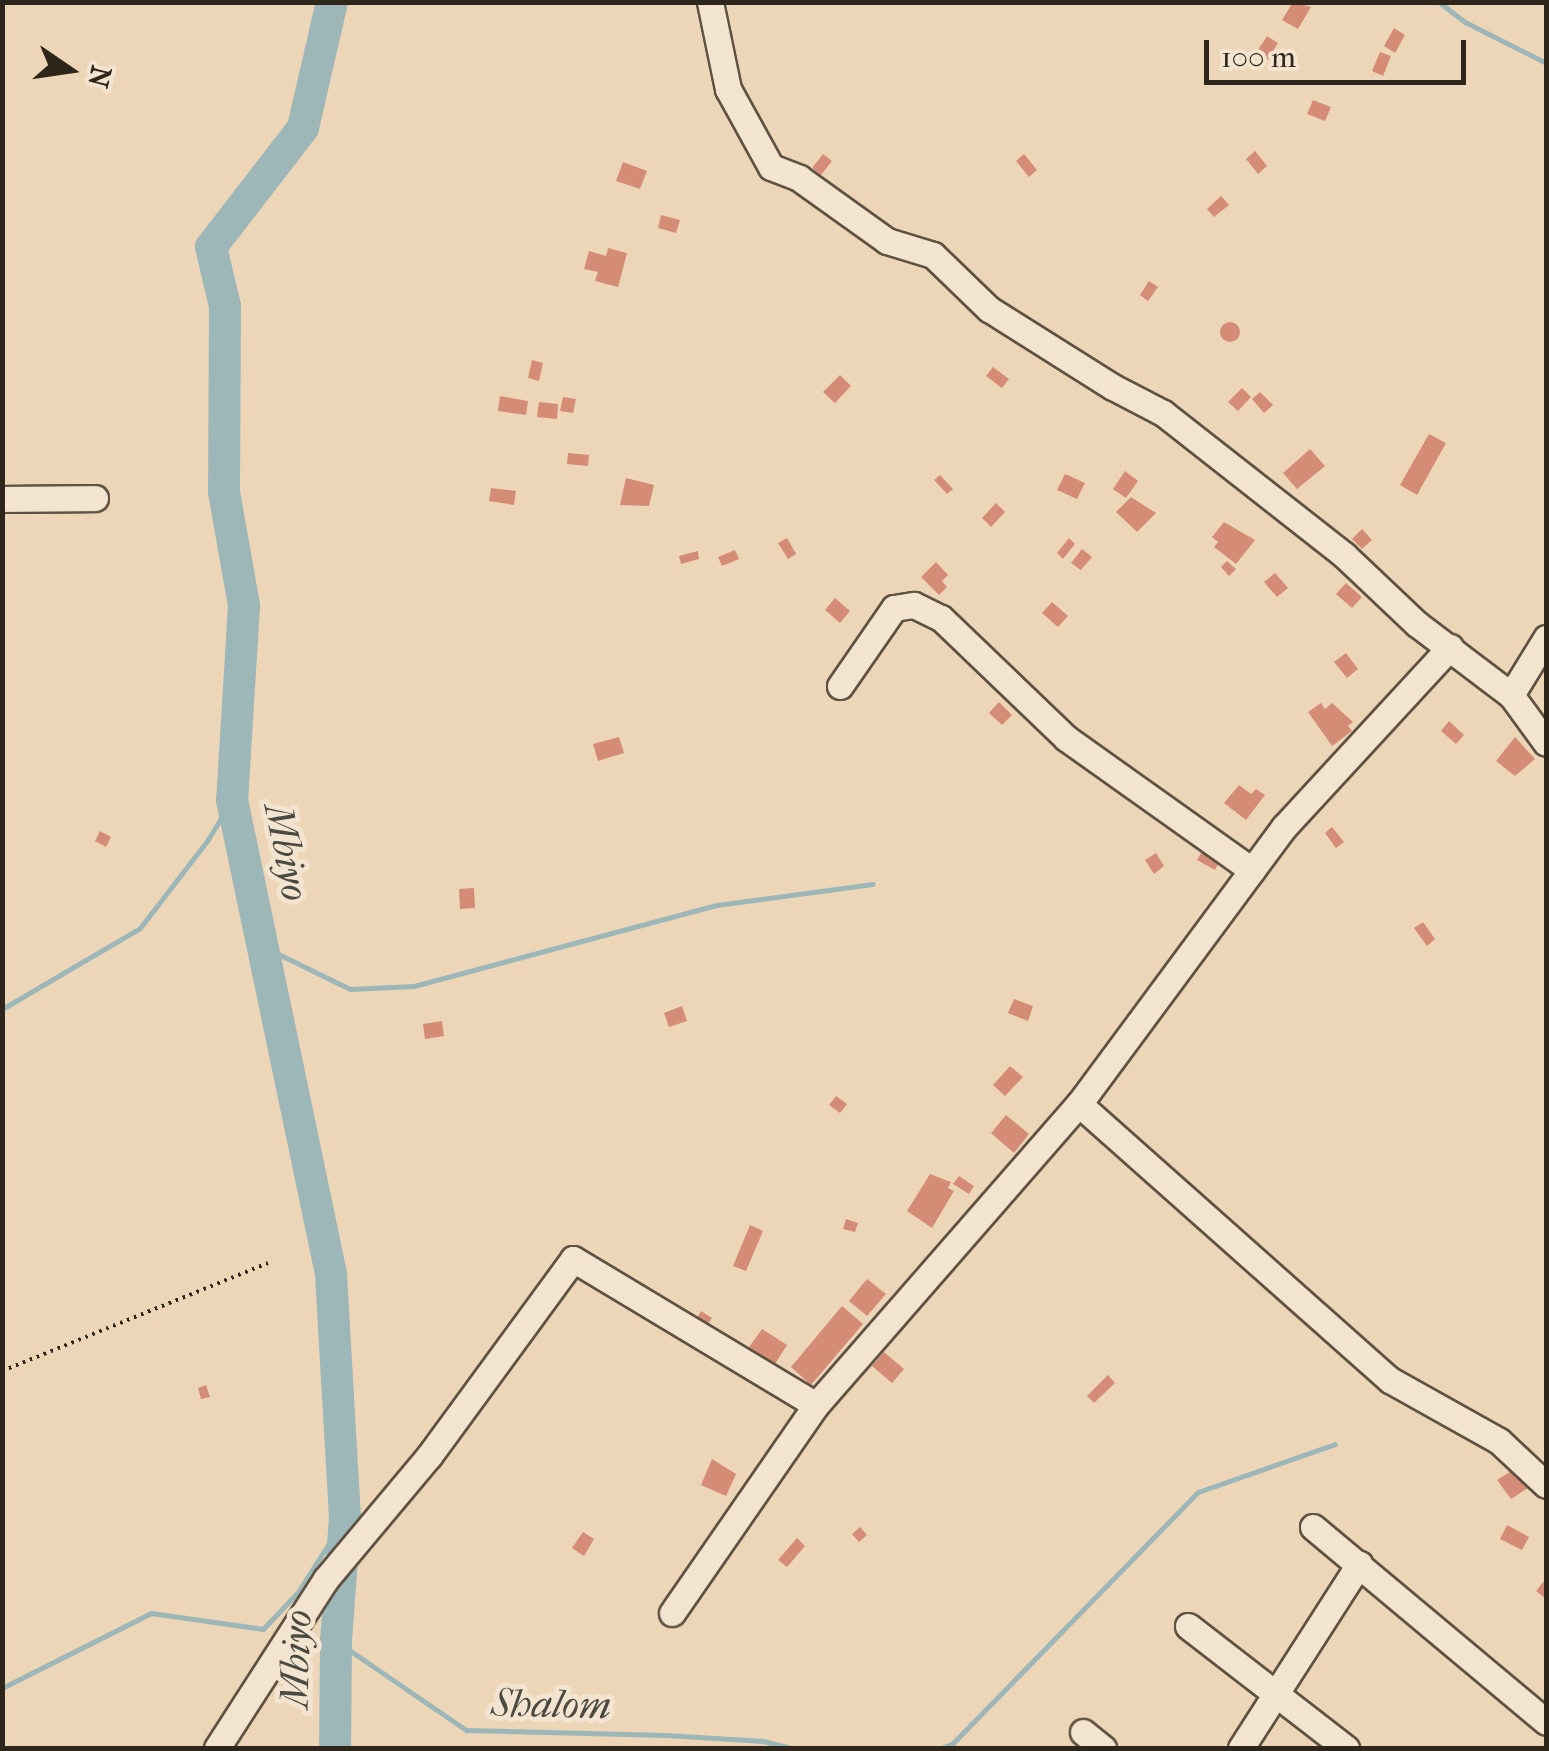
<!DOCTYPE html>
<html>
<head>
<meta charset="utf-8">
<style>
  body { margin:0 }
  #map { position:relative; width:1549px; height:1751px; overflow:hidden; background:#edd6b7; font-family:"IM FELL French Canon",serif }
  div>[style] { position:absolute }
  .stream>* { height:5px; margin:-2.5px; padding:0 2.5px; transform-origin:2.5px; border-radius:2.5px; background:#9db7b9 }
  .river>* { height:32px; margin:-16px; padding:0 16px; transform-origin:16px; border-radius:16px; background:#9db7b9 }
  .building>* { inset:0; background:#d48c76 }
  .round { border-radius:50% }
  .path>* { height:4px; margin-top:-2px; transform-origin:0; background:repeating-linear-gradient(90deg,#2f261b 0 2.5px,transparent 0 7.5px) }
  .roads { filter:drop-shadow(2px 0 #5e5242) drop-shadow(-2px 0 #5e5242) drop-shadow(0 2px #5e5242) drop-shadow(0 -2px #5e5242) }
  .minor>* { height:25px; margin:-12.5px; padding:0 12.5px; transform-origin:12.5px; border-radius:12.5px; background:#f3e4d0 }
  span { translate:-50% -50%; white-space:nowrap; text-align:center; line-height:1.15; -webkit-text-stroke:10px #f3e4d0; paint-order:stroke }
  .water-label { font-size:40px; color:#4a4a42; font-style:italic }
  .frame { position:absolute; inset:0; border:5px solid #2f261b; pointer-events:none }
  .north { position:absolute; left:20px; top:20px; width:100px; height:100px; -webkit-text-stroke:8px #f3e4d0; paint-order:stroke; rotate:103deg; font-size:28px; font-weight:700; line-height:40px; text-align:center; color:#2f261b }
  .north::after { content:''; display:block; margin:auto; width:35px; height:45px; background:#2f261b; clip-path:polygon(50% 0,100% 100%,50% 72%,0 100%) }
  .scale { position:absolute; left:1204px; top:40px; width:262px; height:45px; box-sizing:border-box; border:5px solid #2f261b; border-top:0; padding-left:12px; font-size:30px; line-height:35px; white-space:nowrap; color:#2f261b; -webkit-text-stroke:8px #f3e4d0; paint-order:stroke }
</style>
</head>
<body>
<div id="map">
  <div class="stream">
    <i style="left:1439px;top:2px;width:33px;rotate:38deg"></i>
    <i style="left:1465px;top:22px;width:91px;rotate:26.8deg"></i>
    <i style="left:262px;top:946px;width:98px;rotate:26deg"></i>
    <i style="left:350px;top:989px;width:64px;rotate:-2.7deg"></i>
    <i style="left:414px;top:986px;width:314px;rotate:-15deg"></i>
    <i style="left:717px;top:905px;width:157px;rotate:-7.7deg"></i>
    <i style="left:2px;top:1009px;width:160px;rotate:-30.4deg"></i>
    <i style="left:140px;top:928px;width:110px;rotate:-52.4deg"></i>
    <i style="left:207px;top:841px;width:48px;rotate:-58.6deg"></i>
    <i style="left:336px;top:1641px;width:158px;rotate:34.4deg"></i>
    <i style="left:466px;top:1730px;width:200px;rotate:1.4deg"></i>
    <i style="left:666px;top:1735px;width:97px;rotate:3.5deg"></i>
    <i style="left:763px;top:1741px;width:29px;rotate:14deg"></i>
    <i style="left:2px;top:1688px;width:167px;rotate:-26.7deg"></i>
    <i style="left:151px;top:1613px;width:113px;rotate:8.1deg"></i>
    <i style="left:263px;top:1629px;width:51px;rotate:-46.6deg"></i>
    <i style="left:298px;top:1592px;width:88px;rotate:-57.6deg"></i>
    <i style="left:941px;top:1748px;width:12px;rotate:-20deg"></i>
    <i style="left:952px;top:1744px;width:352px;rotate:-45.7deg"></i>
    <i style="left:1198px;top:1492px;width:145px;rotate:-19.3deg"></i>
  </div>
  <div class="river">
    <i style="left:332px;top:2px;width:129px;rotate:103deg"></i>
    <i style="left:303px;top:128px;width:150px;rotate:127.7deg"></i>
    <i style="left:211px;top:247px;width:61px;rotate:76.7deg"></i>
    <i style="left:225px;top:306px;width:186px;rotate:90.3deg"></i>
    <i style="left:224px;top:492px;width:116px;rotate:80deg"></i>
    <i style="left:244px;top:606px;width:194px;rotate:93.5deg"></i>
    <i style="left:232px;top:800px;width:485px;rotate:78.2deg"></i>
    <i style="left:331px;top:1275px;width:243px;rotate:86.7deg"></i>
    <i style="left:345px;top:1518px;width:123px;rotate:94.2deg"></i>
    <i style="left:336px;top:1641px;width:107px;rotate:90.5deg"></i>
  </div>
  <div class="building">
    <i style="clip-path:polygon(1293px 2px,1311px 7px,1298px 29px,1282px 20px)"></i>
    <i style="clip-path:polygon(1394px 28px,1405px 35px,1395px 53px,1384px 46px)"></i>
    <i style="clip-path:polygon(1267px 36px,1278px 43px,1268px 60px,1256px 53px)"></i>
    <i style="clip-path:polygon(1380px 52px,1391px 56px,1383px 76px,1372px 71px)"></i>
    <i style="clip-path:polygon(1313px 100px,1331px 107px,1325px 121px,1307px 114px)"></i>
    <i style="clip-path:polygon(1255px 151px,1267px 166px,1258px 174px,1246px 159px)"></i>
    <i style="clip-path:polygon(823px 154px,832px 161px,821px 175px,812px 168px)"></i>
    <i style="clip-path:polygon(1024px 154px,1037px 170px,1029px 177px,1016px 161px)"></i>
    <i style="clip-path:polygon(623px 162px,647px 171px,640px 189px,616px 181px)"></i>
    <i style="clip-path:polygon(1221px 196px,1229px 205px,1214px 217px,1207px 209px)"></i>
    <i style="clip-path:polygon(661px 215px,680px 220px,676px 233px,658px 228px)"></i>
    <i style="clip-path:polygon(608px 248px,627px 253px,618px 287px,595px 281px,598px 272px,584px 269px,589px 251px,606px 256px)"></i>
    <i style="clip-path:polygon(1149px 281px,1158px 287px,1148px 301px,1140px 295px)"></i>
    <i class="round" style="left:1220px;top:322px;width:20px;height:20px"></i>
    <i style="clip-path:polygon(532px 360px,543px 363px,539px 381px,528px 378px)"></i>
    <i style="clip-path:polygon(993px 367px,1009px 379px,1002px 388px,986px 376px)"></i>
    <i style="clip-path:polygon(840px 375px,851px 386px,835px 403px,823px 392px)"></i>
    <i style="clip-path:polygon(1242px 388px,1251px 397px,1238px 411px,1228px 402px)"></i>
    <i style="clip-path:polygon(1260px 392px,1273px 405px,1264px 413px,1252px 399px)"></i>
    <i style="clip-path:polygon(500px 396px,528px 401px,526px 415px,498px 411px)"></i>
    <i style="clip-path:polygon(563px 397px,576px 399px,573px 413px,560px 411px)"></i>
    <i style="clip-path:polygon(539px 402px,558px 404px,557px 419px,537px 417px)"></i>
    <i style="clip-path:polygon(1429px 434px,1446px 443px,1417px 495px,1400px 485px)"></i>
    <i style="clip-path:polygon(1310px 449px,1325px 466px,1297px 489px,1283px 473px)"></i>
    <i style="clip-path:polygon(568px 453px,589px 455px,588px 466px,567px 464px)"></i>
    <i style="clip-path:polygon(1125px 471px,1138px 481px,1126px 498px,1113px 489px)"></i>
    <i style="clip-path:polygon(1065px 474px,1085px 483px,1077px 499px,1057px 490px)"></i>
    <i style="clip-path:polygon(940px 475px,953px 489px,947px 494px,934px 480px)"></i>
    <i style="clip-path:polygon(626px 478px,654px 485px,649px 506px,620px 505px)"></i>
    <i style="clip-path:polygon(491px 488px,516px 491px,514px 505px,489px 501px)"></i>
    <i style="clip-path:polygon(1131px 497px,1156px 513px,1137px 532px,1116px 512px)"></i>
    <i style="clip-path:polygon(996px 503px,1005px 512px,991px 527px,982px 518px)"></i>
    <i style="clip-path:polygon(1224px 522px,1255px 540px,1236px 564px,1214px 547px,1218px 542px,1212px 537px)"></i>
    <i style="clip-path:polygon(1362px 529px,1372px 540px,1362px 549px,1352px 539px)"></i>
    <i style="clip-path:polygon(787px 538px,796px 554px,788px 559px,778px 543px)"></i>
    <i style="clip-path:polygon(1069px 538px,1075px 544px,1063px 559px,1057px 553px)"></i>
    <i style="clip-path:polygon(1082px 549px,1092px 557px,1081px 570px,1071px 563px)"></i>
    <i style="clip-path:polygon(735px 550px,739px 559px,722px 566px,718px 557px)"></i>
    <i style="clip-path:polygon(698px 551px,699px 559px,681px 564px,679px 556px)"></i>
    <i style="clip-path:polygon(1227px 561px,1236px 569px,1229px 576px,1221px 567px)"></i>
    <i style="clip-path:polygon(936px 562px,948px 575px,942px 581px,947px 587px,939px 595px,921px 577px)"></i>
    <i style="clip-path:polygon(1275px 573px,1288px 588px,1277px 597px,1264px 582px)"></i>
    <i style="clip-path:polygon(1346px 583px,1362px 597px,1352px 608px,1336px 594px)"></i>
    <i style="clip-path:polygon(835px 598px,850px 611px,840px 623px,825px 610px)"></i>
    <i style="clip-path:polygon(1052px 602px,1068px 616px,1058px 627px,1042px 613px)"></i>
    <i style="clip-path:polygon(1346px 653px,1358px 669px,1347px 678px,1334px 662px)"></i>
    <i style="clip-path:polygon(999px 702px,1012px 715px,1002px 725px,989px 713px)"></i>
    <i style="clip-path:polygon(1321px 703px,1325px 709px,1332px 703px,1353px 722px,1348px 726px,1352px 731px,1332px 746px,1308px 712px)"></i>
    <i style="clip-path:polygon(1449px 721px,1464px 735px,1456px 744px,1441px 731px)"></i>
    <i style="clip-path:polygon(619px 737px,624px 753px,598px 761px,593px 744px)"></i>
    <i style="clip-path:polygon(1515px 737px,1535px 759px,1515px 776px,1496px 761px)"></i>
    <i style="clip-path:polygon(1239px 785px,1251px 794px,1256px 789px,1265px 795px,1246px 820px,1224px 803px)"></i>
    <i style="clip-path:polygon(1332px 827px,1344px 842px,1336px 848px,1325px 833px)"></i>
    <i style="clip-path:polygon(100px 831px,111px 837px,106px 847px,95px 841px)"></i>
    <i style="clip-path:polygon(1205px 847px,1222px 856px,1215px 870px,1197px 860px)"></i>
    <i style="clip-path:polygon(1156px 853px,1164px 866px,1154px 874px,1145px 860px)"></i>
    <i style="clip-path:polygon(474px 888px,475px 908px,460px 909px,459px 889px)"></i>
    <i style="clip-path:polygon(1423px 922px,1435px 939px,1427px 946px,1414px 928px)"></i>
    <i style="clip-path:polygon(1014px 999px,1033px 1006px,1028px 1021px,1008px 1013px)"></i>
    <i style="clip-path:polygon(682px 1006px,687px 1021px,669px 1027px,664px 1013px)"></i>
    <i style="clip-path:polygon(442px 1021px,444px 1036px,425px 1039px,423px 1024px)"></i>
    <i style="clip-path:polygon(1010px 1066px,1023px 1077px,1005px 1096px,993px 1085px)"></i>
    <i style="clip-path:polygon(836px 1096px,847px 1104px,840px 1113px,829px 1105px)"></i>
    <i style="clip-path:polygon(1006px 1115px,1029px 1134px,1014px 1153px,991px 1133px)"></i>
    <i style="clip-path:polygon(930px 1174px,951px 1182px,948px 1188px,954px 1191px,932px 1228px,907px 1211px)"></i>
    <i style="clip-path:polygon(959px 1176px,974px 1186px,969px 1194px,953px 1184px)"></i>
    <i style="clip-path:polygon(846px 1219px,858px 1223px,855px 1232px,843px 1229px)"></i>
    <i style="clip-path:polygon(750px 1225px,763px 1231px,746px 1271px,733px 1266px)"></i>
    <i style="clip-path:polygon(867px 1279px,886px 1294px,867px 1316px,849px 1301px)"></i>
    <i style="clip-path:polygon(842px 1306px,863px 1324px,811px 1385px,791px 1367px)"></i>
    <i style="clip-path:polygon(701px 1311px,712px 1318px,706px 1327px,696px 1320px)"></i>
    <i style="clip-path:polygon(762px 1329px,787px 1345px,775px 1364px,749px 1347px)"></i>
    <i style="clip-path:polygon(884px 1352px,904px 1369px,892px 1383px,872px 1366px)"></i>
    <i style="clip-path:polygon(1108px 1375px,1115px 1383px,1094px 1403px,1087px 1396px)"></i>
    <i style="clip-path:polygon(206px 1385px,210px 1397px,201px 1399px,198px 1388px)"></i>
    <i style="clip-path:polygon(712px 1459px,736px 1474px,726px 1496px,701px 1485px)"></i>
    <i style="clip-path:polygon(1518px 1467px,1531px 1486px,1511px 1499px,1497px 1480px)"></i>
    <i style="clip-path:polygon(1507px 1525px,1529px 1537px,1522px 1550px,1500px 1539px)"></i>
    <i style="clip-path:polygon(860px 1527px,867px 1535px,859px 1542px,852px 1534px)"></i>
    <i style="clip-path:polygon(583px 1532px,594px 1539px,584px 1556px,572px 1548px)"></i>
    <i style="clip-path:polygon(797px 1538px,805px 1546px,787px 1567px,778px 1560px)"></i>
    <i style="clip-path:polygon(1543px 1582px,1546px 1584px,1546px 1599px,1536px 1591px)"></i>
  </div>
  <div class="path">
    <i style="left:2px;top:1371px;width:287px;rotate:-22.1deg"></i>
  </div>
  <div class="roads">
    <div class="minor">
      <i style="left:710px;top:2px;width:89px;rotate:78.3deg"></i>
      <i style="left:728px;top:89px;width:89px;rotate:61.1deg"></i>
      <i style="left:771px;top:167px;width:30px;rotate:21deg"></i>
      <i style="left:799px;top:178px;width:108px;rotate:35.6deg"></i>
      <i style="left:887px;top:241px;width:48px;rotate:16.9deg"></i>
      <i style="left:933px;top:255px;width:78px;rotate:44deg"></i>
      <i style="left:989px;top:309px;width:146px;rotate:32.2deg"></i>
      <i style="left:1113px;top:387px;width:56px;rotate:27.5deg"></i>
      <i style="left:1163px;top:413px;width:230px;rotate:38.1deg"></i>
      <i style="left:1344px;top:555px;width:100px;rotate:43.4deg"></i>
      <i style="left:1417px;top:624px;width:118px;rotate:37.1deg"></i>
      <i style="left:1511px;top:695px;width:59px;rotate:53.9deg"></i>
      <i style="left:2px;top:499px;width:93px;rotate:-0.6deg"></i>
      <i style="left:840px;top:686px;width:95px;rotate:-55.3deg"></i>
      <i style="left:894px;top:608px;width:20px;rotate:-9deg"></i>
      <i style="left:914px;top:605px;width:30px;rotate:26deg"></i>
      <i style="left:941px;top:618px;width:173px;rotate:43.8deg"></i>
      <i style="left:1066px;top:738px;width:228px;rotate:35.4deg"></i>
      <i style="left:1511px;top:695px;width:67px;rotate:-58.4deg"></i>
      <i style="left:1079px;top:1104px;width:416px;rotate:41.6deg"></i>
      <i style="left:1390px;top:1380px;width:125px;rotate:29.2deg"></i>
      <i style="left:1499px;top:1441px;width:64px;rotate:43.1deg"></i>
      <i style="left:1313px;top:1527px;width:304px;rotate:39.9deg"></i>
      <i style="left:672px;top:1613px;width:253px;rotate:-55.3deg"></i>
      <i style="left:1188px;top:1626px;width:200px;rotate:37.7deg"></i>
      <i style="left:1083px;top:1732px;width:26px;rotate:39deg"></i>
      <i style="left:217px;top:1748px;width:201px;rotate:-57.2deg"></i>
      <i style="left:326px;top:1579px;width:160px;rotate:-50.1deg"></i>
      <i style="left:429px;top:1456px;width:244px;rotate:-53.8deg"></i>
      <i style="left:573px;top:1259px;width:283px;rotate:31deg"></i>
      <i style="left:816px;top:1405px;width:400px;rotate:-48.9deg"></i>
      <i style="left:1079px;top:1104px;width:345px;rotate:-53.5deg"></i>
      <i style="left:1284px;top:827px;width:245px;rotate:-47.3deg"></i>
      <i style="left:1241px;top:1748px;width:219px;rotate:-57.3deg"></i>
    </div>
  </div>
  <div class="water-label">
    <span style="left:287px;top:852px;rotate:79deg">Mbiyo</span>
    <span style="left:296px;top:1659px;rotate:-88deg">Mbiyo</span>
    <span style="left:551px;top:1704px;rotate:1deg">Shalom</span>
  </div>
  <div class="frame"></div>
  <div class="north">N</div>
  <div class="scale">100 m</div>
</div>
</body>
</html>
